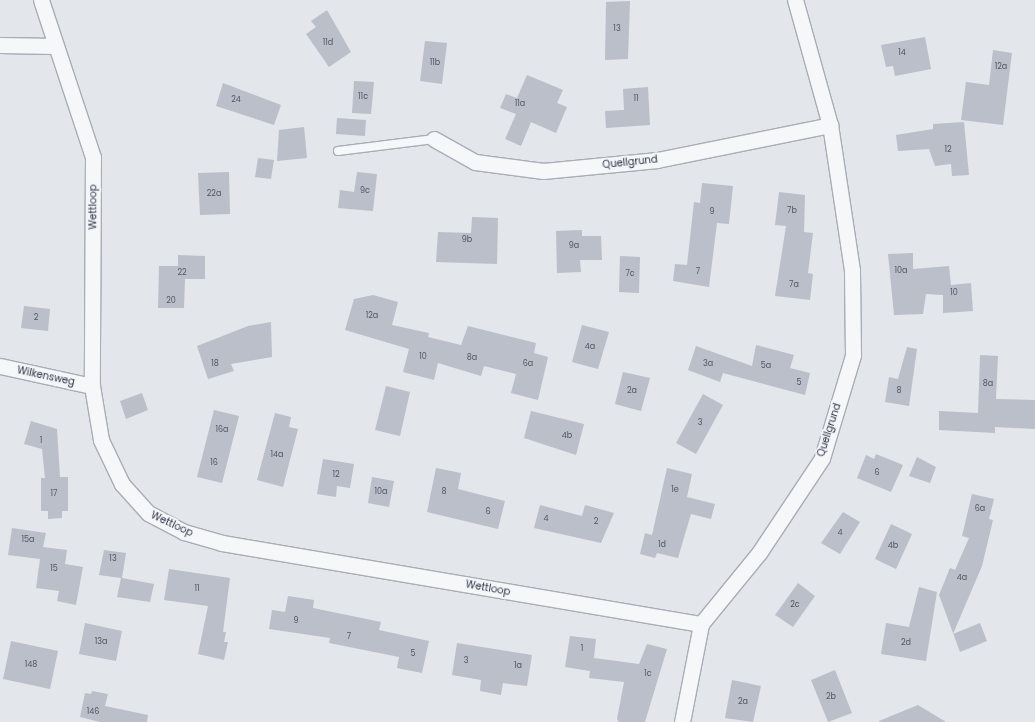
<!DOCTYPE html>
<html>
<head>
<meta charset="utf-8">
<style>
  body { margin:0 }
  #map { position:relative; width:1035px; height:722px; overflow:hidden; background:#e3e6eb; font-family:Poppins,sans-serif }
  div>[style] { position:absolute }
  .building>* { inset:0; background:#babfc9 }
  .roads { filter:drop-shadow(1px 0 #a8adb6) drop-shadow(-1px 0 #a8adb6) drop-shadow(0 1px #a8adb6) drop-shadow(0 -1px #a8adb6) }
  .lane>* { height:8px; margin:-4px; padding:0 4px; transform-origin:4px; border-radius:4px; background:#f6f7f9 }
  .street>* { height:15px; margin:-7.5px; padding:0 7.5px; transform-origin:7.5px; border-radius:7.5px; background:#f6f7f9 }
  span { translate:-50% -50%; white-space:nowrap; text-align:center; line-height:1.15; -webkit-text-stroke:4px #f3f5f8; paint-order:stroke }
  .number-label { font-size:8px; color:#4f5665 }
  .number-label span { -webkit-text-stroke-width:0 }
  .street-label { font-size:10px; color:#2b3344 }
</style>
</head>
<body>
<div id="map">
  <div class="building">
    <i style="clip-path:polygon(630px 1px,628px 59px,605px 60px,606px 2px)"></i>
    <i style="clip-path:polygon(327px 10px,351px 52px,329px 67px,306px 34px,316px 27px,311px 21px)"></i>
    <i style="clip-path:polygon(925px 37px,931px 69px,895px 76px,893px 66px,886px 67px,881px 45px)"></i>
    <i style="clip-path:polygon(425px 41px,447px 43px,442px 84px,420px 81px)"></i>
    <i style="clip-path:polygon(993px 50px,1012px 53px,1003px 125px,961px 120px,966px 82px,989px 85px)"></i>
    <i style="clip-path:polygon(527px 75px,563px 90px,557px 103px,567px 107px,556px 133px,531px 122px,521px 146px,505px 139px,516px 114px,500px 108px,506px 94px,517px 98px)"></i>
    <i style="clip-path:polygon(354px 81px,374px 82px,371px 114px,352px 113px)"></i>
    <i style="clip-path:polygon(223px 83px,281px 105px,274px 125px,216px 106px)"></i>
    <i style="clip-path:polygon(648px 87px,650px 125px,606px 128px,605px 111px,624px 110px,623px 89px)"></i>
    <i style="clip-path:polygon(337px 118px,366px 120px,365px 136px,336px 134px)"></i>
    <i style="clip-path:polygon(964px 122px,969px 175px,952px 176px,951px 164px,935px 166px,929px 149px,898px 151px,896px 135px,933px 129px,933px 124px)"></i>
    <i style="clip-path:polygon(304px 127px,307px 158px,277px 161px,279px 130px)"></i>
    <i style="clip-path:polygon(258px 158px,274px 160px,271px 179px,255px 177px)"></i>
    <i style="clip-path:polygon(229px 172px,230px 214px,200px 215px,198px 173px)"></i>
    <i style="clip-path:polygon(357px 172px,377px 174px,373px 211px,338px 208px,340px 190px,354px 192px)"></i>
    <i style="clip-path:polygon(702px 183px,733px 186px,729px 224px,717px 223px,709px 287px,673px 281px,675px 264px,687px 265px,694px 202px,700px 203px)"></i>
    <i style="clip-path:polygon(779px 192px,805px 195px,804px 232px,813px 233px,808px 273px,813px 274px,810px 300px,775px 296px,786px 226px,775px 225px)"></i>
    <i style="clip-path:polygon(472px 217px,498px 218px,497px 264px,436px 262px,438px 232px,471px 233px)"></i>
    <i style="clip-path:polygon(582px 230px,582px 236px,601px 236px,602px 260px,580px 260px,581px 272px,557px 273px,556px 231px)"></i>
    <i style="clip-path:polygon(913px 253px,913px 269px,949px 266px,951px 285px,971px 283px,973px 311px,943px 313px,943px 295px,926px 294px,923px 314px,894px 315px,888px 254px)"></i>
    <i style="clip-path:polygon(178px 255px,205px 256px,205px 279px,185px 279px,184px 308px,158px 308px,159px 266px,178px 266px)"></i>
    <i style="clip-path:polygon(620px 256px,640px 257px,639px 293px,619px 292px)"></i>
    <i style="clip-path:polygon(373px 295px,398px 302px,392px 325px,429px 333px,428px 337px,461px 345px,468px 326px,536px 343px,534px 353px,548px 357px,538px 400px,511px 393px,516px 374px,484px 366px,481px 376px,438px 363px,434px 380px,403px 372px,409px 349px,345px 330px,354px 299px)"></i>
    <i style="clip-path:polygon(24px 306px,50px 309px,48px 331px,21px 328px)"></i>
    <i style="clip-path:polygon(271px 322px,272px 357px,231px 364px,234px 371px,208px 379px,197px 346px,248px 326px)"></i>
    <i style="clip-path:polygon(582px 325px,609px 332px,598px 369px,572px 362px)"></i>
    <i style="clip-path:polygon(756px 345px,794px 355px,790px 368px,810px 373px,805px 395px,723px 373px,720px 382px,688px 370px,696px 346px,752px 366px)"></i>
    <i style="clip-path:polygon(907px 347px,917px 349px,909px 406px,885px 402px,889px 377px,898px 379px)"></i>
    <i style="clip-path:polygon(980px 355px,998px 356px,996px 399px,1035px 400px,1035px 429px,995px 427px,995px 433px,939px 430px,939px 411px,978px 413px)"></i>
    <i style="clip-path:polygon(623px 372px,650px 378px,641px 411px,615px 404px)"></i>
    <i style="clip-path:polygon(386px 386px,410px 392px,400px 436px,375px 430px)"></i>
    <i style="clip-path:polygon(142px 393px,148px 410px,126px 419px,120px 401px)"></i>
    <i style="clip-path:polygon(703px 394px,723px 405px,696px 454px,676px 443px)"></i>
    <i style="clip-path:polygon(214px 410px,239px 416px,222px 483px,197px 477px)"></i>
    <i style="clip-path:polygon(531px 411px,584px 424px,576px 455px,524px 438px)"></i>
    <i style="clip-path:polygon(275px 413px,291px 417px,289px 427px,298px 429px,283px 487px,257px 480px)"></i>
    <i style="clip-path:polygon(31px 421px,57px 429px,60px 477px,68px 477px,68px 511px,62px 511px,62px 518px,48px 519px,48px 511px,41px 511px,41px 478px,45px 478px,42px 449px,24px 444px)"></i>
    <i style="clip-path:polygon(876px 454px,903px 465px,891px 492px,857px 478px,866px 455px,874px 459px)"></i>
    <i style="clip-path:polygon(917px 457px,936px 467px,930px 483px,909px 476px)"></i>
    <i style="clip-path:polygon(323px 459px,354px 464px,350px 488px,337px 486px,336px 497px,317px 494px)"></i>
    <i style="clip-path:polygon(436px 468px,461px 473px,458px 489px,505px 501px,498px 529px,427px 512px)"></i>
    <i style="clip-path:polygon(667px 468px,692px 474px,687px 497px,715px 504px,711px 519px,691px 514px,678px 558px,657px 553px,655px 558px,640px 554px,645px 533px,652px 535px)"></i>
    <i style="clip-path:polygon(372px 477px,394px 481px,389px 507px,368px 503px)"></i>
    <i style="clip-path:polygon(972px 494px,994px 499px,989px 519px,993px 520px,982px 566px,953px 634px,980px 623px,987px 641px,960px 652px,939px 595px,950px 568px,955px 570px,969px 538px,962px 536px)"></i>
    <i style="clip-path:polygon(540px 505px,582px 516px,585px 505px,614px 513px,601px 543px,534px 528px)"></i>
    <i style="clip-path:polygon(843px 512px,860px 522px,840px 554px,821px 543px)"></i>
    <i style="clip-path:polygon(891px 524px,912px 534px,896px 569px,875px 559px)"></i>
    <i style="clip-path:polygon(12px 528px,46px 533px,43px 547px,67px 550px,65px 564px,83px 567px,76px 605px,57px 601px,59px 591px,36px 588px,40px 559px,8px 555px)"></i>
    <i style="clip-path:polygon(104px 550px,126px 553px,122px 578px,154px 584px,150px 602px,117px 597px,121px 578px,99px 575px)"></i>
    <i style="clip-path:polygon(169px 569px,230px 578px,223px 632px,226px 632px,224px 642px,228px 642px,224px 660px,198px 654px,208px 606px,164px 600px)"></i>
    <i style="clip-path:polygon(798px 583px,815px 596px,793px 627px,775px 615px)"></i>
    <i style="clip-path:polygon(919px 587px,937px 592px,926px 661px,881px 654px,886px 623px,909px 627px)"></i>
    <i style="clip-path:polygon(288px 596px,314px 600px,313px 608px,381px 622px,379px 630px,429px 641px,422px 673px,397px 668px,399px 657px,329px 643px,330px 638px,269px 629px,272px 610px,285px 612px)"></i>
    <i style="clip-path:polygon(85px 623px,122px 631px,116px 661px,79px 654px)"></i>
    <i style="clip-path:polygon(570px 636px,596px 639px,594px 658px,639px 664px,647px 644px,667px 649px,645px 722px,619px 722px,617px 719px,624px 682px,589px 678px,590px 671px,565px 667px)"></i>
    <i style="clip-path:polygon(11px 641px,58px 651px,50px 689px,3px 679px)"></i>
    <i style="clip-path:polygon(457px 643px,532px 655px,527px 686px,503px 683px,501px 695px,480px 691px,481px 680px,452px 675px)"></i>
    <i style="clip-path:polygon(835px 670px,852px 713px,828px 722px,811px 680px)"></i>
    <i style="clip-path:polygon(732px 680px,761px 686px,753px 722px,725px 718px)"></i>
    <i style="clip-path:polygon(92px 691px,108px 694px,105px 706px,148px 715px,147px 722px,100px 722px,80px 717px,85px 693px,91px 694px)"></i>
    <i style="clip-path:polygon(918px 705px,946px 722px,879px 722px,879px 721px)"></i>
  </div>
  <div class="roads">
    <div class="lane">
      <i style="left:338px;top:151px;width:97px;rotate:-7.1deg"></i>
    </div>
    <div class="street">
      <i style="left:41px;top:0;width:165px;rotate:71.7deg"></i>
      <i style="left:93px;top:157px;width:229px;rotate:90.3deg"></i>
      <i style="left:92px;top:386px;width:55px;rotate:80.5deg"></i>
      <i style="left:101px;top:440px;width:49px;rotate:64.5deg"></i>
      <i style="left:122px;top:484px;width:39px;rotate:48deg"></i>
      <i style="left:148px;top:513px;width:41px;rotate:27.8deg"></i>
      <i style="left:184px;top:532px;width:40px;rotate:16deg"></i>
      <i style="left:222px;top:543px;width:486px;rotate:9.6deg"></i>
      <i style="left:0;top:45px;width:55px;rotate:1deg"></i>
      <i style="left:434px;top:139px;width:47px;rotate:29.3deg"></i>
      <i style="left:475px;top:162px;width:69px;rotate:7.5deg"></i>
      <i style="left:543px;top:171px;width:115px;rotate:-5.5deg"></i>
      <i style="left:657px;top:160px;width:177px;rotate:-11.4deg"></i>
      <i style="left:0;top:366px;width:94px;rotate:12.3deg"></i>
      <i style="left:682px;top:722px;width:100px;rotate:-79deg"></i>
      <i style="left:701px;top:624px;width:92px;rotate:-50.8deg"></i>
      <i style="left:759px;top:553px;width:114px;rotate:-56.4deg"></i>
      <i style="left:822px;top:458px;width:108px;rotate:-73.2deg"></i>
      <i style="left:853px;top:355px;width:85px;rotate:-90.7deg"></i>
      <i style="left:852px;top:270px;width:147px;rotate:-98.6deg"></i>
      <i style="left:830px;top:125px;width:130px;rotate:-105.6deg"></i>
    </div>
  </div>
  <div class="number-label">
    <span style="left:617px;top:29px">13</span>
    <span style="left:328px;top:43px">11d</span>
    <span style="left:902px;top:53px">14</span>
    <span style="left:435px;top:63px">11b</span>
    <span style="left:1001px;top:67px">12a</span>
    <span style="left:363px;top:97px">11c</span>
    <span style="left:636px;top:99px">11</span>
    <span style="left:236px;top:100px">24</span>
    <span style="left:520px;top:104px">11a</span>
    <span style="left:948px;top:150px">12</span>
    <span style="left:365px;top:191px">9c</span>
    <span style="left:214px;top:194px">22a</span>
    <span style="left:792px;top:211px">7b</span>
    <span style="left:712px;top:212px">9</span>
    <span style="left:467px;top:240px">9b</span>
    <span style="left:574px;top:246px">9a</span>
    <span style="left:901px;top:271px">10a</span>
    <span style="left:698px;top:272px">7</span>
    <span style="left:182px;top:273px">22</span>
    <span style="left:630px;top:274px">7c</span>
    <span style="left:794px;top:285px">7a</span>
    <span style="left:954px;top:293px">10</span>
    <span style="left:171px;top:301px">20</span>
    <span style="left:372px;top:316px">12a</span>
    <span style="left:36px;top:318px">2</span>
    <span style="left:590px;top:347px">4a</span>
    <span style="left:423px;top:357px">10</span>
    <span style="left:472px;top:358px">8a</span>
    <span style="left:215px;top:364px">18</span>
    <span style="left:528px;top:364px">6a</span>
    <span style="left:708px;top:364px">3a</span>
    <span style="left:766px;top:366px">5a</span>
    <span style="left:799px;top:383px">5</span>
    <span style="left:988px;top:384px">8a</span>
    <span style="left:632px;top:391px">2a</span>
    <span style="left:899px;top:391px">8</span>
    <span style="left:700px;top:423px">3</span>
    <span style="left:222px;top:430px">16a</span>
    <span style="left:567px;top:436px">4b</span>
    <span style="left:41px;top:441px">1</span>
    <span style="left:277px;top:455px">14a</span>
    <span style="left:214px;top:463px">16</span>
    <span style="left:877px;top:473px">6</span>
    <span style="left:336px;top:475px">12</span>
    <span style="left:675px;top:490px">1e</span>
    <span style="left:381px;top:492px">10a</span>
    <span style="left:444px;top:492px">8</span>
    <span style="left:54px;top:494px">17</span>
    <span style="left:980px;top:509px">6a</span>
    <span style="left:488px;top:512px">6</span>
    <span style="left:546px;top:519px">4</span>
    <span style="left:596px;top:522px">2</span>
    <span style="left:840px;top:533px">4</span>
    <span style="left:28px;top:540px">15a</span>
    <span style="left:662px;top:545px">1d</span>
    <span style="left:893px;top:546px">4b</span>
    <span style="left:113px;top:559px">13</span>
    <span style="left:54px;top:569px">15</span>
    <span style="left:962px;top:578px">4a</span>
    <span style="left:197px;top:589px">11</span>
    <span style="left:795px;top:605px">2c</span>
    <span style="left:296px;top:621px">9</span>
    <span style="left:349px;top:637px">7</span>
    <span style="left:101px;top:642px">13a</span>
    <span style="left:906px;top:643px">2d</span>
    <span style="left:582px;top:649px">1</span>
    <span style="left:413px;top:654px">5</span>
    <span style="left:466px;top:661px">3</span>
    <span style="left:31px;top:665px">148</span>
    <span style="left:518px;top:666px">1a</span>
    <span style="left:648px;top:674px">1c</span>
    <span style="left:831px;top:697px">2b</span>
    <span style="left:743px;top:702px">2a</span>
    <span style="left:93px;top:712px">146</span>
  </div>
  <div class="street-label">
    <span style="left:630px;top:162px;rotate:-6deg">Quellgrund</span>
    <span style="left:93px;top:207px;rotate:-90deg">Wettloop</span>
    <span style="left:46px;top:376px;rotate:12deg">Wilkensweg</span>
    <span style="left:829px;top:430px;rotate:-72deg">Quellgrund</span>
    <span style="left:172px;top:524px;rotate:25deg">Wettloop</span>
    <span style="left:488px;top:588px;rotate:10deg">Wettloop</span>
  </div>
</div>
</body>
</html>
